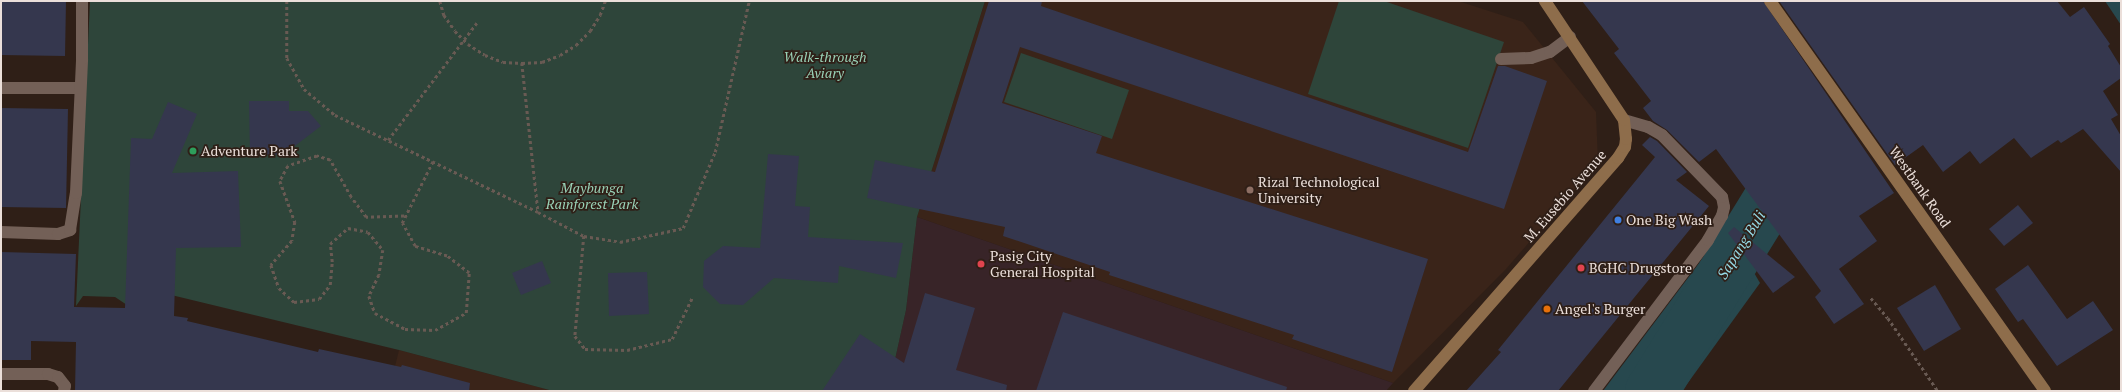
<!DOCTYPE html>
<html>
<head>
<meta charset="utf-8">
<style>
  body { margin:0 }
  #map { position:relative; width:2122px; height:392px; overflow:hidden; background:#2f1f17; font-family:"PT Serif",serif }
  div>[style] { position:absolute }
  .built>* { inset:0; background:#3a2419 }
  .medical>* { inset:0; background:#382428 }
  .green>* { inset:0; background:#2e453a }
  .water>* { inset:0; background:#27484e }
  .river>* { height:53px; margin:-26.5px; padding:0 26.5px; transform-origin:26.5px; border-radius:26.5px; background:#27484e }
  .building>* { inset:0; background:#35374e }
  .path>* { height:2.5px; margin-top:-1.25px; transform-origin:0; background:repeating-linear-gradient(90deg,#695a53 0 3px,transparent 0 6px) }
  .lane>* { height:12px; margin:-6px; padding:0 6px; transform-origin:6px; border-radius:6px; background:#736057 }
  .street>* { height:12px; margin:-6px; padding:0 6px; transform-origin:6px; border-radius:6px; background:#736057 }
  .secondary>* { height:12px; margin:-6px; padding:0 6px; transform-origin:6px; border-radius:6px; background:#8e6d4b }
  .dots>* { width:11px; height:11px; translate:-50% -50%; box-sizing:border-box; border:2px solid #2f1f17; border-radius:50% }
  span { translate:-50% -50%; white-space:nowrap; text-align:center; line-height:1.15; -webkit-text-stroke:3.5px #2f1f17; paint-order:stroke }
  .park-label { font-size:14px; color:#99d2b7; font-style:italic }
  .poi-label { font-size:14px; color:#ebdfda }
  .left { translate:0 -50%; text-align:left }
  .street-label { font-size:14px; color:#ebdfda }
  .water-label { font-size:15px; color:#94d8e4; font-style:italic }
  .frame { position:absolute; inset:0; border:2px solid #ebdfda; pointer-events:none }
</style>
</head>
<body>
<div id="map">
  <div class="built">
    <i style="clip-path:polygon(985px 1px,1458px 1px,1523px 22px,1596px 112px,1598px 163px,1506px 269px,1393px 383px,917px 217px)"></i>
    <i style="clip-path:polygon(399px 350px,553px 391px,389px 391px)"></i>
  </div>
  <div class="medical">
    <i style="clip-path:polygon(917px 217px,1393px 383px,1386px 391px,888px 391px,906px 310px)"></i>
  </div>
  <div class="green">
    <i style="clip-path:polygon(90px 1px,985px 1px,917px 217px,906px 310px,888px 391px,553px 391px,399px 350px,163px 293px,157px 325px,115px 297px,83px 296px,76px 306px)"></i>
    <i style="clip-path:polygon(1339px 1px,1384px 1px,1504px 42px,1468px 148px,1308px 94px)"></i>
    <i style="clip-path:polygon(1021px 53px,1129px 90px,1112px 139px,1004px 102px)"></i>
  </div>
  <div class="water">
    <i style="clip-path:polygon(2105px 1px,2121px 1px,2121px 25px)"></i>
    <i style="clip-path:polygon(1727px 226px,1760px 283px,1682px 391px,1603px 391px)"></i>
  </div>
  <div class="river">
    <i style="left:1651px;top:391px;width:248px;rotate:-58.4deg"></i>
    <i style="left:1781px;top:180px;width:14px;rotate:-124deg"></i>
    <i style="left:1773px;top:168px;width:22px;rotate:-36deg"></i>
  </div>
  <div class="building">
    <i style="clip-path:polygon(1px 1px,66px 1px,65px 56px,1px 55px)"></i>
    <i style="clip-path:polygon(989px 1px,1042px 1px,1041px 6px,1468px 152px,1498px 66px,1505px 66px,1547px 81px,1504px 209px,1020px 47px,1002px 103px,1102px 136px,1096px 153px,1428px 259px,1392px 372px,1292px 339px,1294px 335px,1109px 275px,1110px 272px,1003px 236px,1005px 227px,867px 198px,875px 160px,935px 172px)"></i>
    <i style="clip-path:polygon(1582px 1px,1763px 1px,1894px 193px,1859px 216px,1877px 241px,1839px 269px,1864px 304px,1834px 324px,1815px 297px,1821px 291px,1716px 149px,1699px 162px,1667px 130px,1653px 121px,1643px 108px,1651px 101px,1614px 53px,1619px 49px)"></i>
    <i style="clip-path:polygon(1779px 1px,2057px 1px,2070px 17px,2084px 7px,2110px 44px,2108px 46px,2121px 67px,2121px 78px,2103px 91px,2118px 115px,2111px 119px,2121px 136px,2121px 172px,2083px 129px,2061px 143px,2058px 140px,2031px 158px,2014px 138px,1980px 164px,1970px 151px,1943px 172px,1923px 145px,1895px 165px)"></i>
    <i style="clip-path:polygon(249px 101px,289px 101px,289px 111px,308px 111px,321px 126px,283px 155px,250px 155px)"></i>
    <i style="clip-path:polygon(168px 102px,197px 114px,172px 173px,238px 171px,241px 247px,176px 248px,174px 316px,188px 318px,187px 321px,318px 352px,319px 349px,401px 367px,402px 365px,470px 383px,469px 391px,75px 391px,76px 342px,31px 341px,31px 360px,1px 360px,1px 252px,76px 254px,74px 307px,125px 308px,131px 138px,152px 139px)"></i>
    <i style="clip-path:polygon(1px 108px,68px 109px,66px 208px,1px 207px)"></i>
    <i style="clip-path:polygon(1650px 137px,1657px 141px,1687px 172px,1676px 180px,1709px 206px,1558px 391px,1466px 391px,1501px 352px,1498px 350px,1655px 157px,1642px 145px)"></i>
    <i style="clip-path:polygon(768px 154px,799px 156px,795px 206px,810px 207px,808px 237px,903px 243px,896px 278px,839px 266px,838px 283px,774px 278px,743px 305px,720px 304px,703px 287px,704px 261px,723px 246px,760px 248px)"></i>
    <i style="clip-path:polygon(2018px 205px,2033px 223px,2004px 246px,1989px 229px)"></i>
    <i style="clip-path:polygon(1734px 227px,1795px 277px,1773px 293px,1728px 233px)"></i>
    <i style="clip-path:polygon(542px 261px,551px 283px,521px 295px,512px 273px)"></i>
    <i style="clip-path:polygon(2028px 265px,2067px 319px,2093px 301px,2113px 330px,2057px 366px,2023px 319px,2018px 322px,1995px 289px)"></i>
    <i style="clip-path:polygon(647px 272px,649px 314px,609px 316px,608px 273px)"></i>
    <i style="clip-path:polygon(1935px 285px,1961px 329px,1924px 351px,1897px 308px)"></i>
    <i style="clip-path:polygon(925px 293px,975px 308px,956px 370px,1007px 385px,1006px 391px,822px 391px,860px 334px,904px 363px)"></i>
    <i style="clip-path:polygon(1063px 312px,1287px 387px,1286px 391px,1036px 391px)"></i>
  </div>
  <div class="path">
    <i style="left:287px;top:1px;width:57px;rotate:90deg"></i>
    <i style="left:287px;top:58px;width:35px;rotate:61deg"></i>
    <i style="left:304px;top:89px;width:40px;rotate:40deg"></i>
    <i style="left:335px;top:115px;width:225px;rotate:25.5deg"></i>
    <i style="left:538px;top:212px;width:52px;rotate:27.6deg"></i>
    <i style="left:584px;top:236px;width:36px;rotate:9deg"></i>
    <i style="left:620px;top:242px;width:65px;rotate:-12.5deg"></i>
    <i style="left:683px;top:228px;width:82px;rotate:-67.2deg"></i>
    <i style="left:715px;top:152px;width:155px;rotate:-77.3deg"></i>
    <i style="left:440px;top:1px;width:15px;rotate:74deg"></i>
    <i style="left:444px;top:15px;width:19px;rotate:55deg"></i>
    <i style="left:455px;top:31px;width:18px;rotate:45deg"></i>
    <i style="left:468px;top:44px;width:20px;rotate:33deg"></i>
    <i style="left:485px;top:55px;width:19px;rotate:21deg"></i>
    <i style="left:503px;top:62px;width:19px;rotate:3deg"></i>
    <i style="left:522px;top:63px;width:20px;rotate:-3deg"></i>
    <i style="left:542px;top:62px;width:19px;rotate:-21deg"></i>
    <i style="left:560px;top:55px;width:19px;rotate:-32deg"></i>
    <i style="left:576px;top:45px;width:20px;rotate:-45deg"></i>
    <i style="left:590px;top:31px;width:19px;rotate:-58deg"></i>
    <i style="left:600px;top:15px;width:15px;rotate:-70deg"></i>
    <i style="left:522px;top:63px;width:149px;rotate:83.8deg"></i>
    <i style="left:388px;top:140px;width:149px;rotate:-52.9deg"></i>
    <i style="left:404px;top:216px;width:38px;rotate:178deg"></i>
    <i style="left:366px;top:217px;width:25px;rotate:-127deg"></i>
    <i style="left:351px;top:197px;width:43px;rotate:-119.6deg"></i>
    <i style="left:330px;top:160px;width:14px;rotate:-163deg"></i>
    <i style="left:317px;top:156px;width:31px;rotate:161deg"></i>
    <i style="left:288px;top:166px;width:17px;rotate:118deg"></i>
    <i style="left:280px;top:181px;width:44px;rotate:69.9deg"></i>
    <i style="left:295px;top:222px;width:19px;rotate:99deg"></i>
    <i style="left:292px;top:241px;width:32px;rotate:131deg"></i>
    <i style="left:271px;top:265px;width:24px;rotate:71deg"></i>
    <i style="left:279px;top:288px;width:21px;rotate:43deg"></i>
    <i style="left:294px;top:302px;width:25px;rotate:-7deg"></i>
    <i style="left:319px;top:299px;width:18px;rotate:-52deg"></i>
    <i style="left:330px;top:285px;width:23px;rotate:-85deg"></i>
    <i style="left:332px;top:262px;width:18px;rotate:-96deg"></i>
    <i style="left:330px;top:244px;width:24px;rotate:-42deg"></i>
    <i style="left:348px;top:228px;width:20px;rotate:11deg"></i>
    <i style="left:368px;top:232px;width:23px;rotate:50deg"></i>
    <i style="left:383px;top:250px;width:25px;rotate:99deg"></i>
    <i style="left:379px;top:275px;width:23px;rotate:115deg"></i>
    <i style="left:369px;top:296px;width:18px;rotate:71deg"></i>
    <i style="left:375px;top:313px;width:34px;rotate:28deg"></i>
    <i style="left:405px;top:329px;width:30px;rotate:2deg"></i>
    <i style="left:435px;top:330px;width:35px;rotate:-29deg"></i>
    <i style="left:466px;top:313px;width:40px;rotate:-85.7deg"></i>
    <i style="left:469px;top:273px;width:28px;rotate:-142deg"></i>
    <i style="left:447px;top:256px;width:34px;rotate:-163deg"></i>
    <i style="left:415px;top:246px;width:26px;rotate:-119deg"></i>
    <i style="left:402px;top:223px;width:69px;rotate:-63.4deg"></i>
    <i style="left:584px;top:236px;width:100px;rotate:95.1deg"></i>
    <i style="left:575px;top:336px;width:16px;rotate:52deg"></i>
    <i style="left:585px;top:349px;width:42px;rotate:1.4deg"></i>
    <i style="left:627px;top:350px;width:46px;rotate:-13.7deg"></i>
    <i style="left:672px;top:339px;width:46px;rotate:-64deg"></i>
    <i style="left:1871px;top:298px;width:26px;rotate:50deg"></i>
    <i style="left:1888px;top:318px;width:88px;rotate:55.6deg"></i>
  </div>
  <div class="lane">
    <i style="left:1501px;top:59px;width:30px;rotate:-2deg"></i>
    <i style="left:1531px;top:58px;width:20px;rotate:-18deg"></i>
    <i style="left:1550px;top:52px;width:25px;rotate:-37deg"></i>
  </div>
  <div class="street">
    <i style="left:1px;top:88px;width:79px"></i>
    <i style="left:1px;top:232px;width:57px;rotate:2deg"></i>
    <i style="left:58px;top:234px;width:13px;rotate:-18deg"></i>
    <i style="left:70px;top:230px;width:37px;rotate:-81deg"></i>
    <i style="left:76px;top:193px;width:134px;rotate:-87.4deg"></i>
    <i style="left:82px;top:59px;width:58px;rotate:-90deg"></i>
    <i style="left:1px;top:374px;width:47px"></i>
    <i style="left:48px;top:374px;width:10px;rotate:17deg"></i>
    <i style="left:58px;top:377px;width:11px;rotate:52deg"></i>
    <i style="left:65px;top:386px;width:5px;rotate:101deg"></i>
    <i style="left:1594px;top:391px;width:189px;rotate:-52.9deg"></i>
    <i style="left:1708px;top:240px;width:28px;rotate:-60deg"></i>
    <i style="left:1722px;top:216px;width:9px;rotate:-77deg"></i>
    <i style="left:1724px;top:207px;width:10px;rotate:-101deg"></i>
    <i style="left:1722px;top:197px;width:86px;rotate:-134.1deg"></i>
    <i style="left:1662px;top:135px;width:16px;rotate:-150deg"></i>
    <i style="left:1648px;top:127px;width:25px;rotate:-164deg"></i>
  </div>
  <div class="secondary">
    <i style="left:1770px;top:1px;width:477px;rotate:54.8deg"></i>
    <i style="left:1414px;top:391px;width:310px;rotate:-48.8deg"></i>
    <i style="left:1618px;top:158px;width:13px;rotate:-58deg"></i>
    <i style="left:1625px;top:147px;width:8px;rotate:-83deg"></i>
    <i style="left:1626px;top:139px;width:19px;rotate:-96deg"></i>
    <i style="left:1624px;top:120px;width:143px;rotate:-123.6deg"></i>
  </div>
  <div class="dots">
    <i style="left:193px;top:151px;background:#2e9e5b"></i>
    <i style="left:1250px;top:190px;background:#8d6e63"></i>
    <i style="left:1618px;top:220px;background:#3f7fe0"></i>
    <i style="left:981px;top:264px;background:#e0444e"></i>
    <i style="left:1581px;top:268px;background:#e0444e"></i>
    <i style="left:1547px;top:309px;background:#e8710a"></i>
  </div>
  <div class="park-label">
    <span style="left:825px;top:65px">Walk-through<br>Aviary</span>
    <span style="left:592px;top:196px">Maybunga<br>Rainforest Park</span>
  </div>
  <div class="poi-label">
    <span class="left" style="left:201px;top:151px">Adventure Park</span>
    <span class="left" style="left:1258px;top:190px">Rizal Technological<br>University</span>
    <span class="left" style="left:1626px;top:220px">One Big Wash</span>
    <span class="left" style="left:990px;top:264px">Pasig City<br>General Hospital</span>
    <span class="left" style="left:1589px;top:268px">BGHC Drugstore</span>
    <span class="left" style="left:1555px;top:309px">Angel's Burger</span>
  </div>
  <div class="street-label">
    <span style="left:1920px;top:187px;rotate:55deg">Westbank Road</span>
    <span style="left:1565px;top:196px;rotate:-49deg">M. Eusebio Avenue</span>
  </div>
  <div class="water-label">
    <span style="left:1741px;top:245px;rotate:-58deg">Sapang Buli</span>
  </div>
  <div class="frame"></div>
</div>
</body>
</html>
